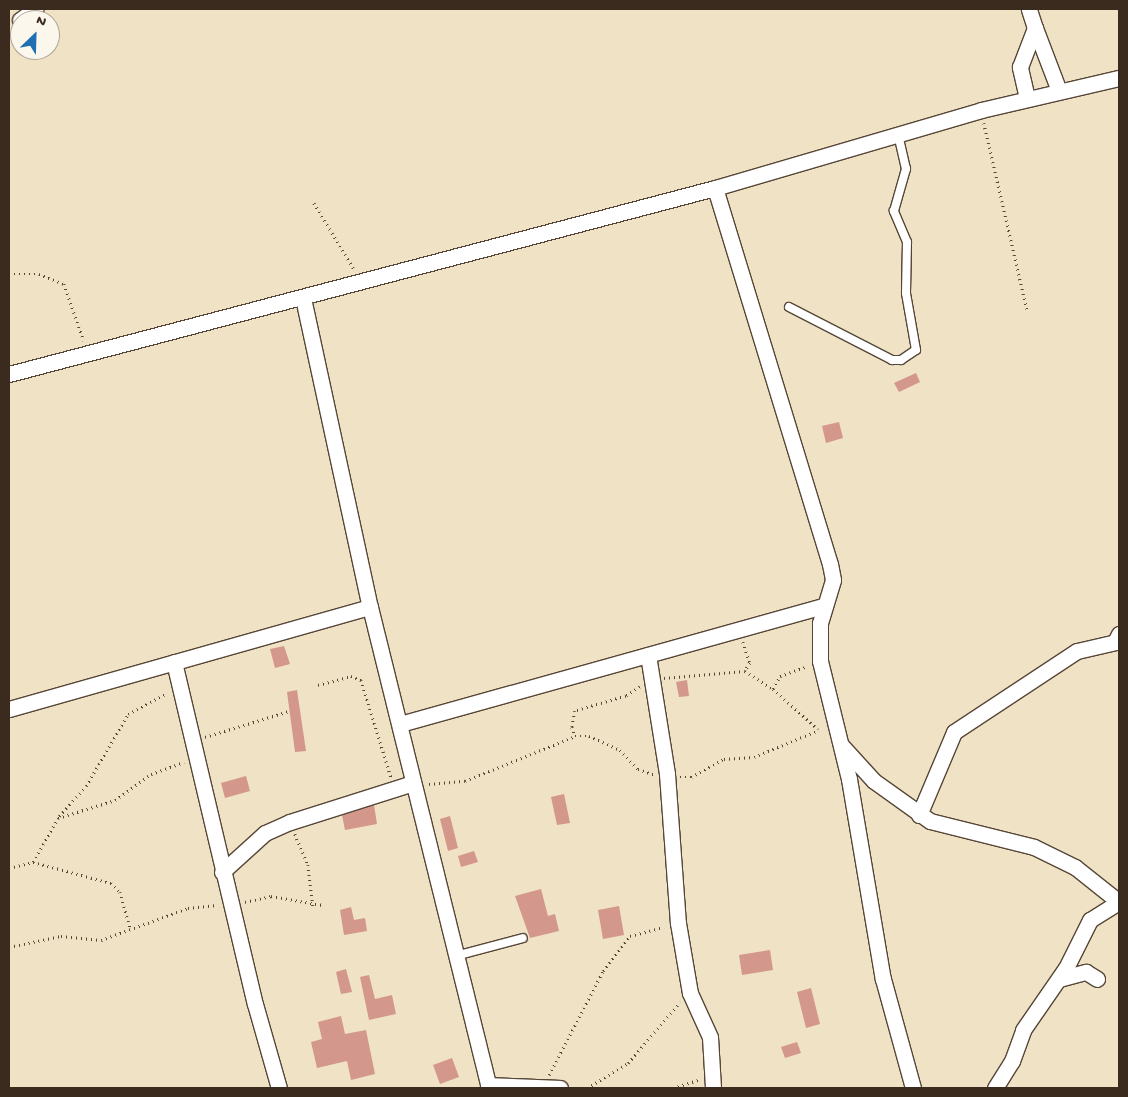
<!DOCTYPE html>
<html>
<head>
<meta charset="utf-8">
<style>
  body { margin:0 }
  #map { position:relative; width:1128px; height:1097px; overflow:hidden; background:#f0e2c4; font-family:"Gochi Hand",sans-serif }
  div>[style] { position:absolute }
  .building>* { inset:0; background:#d4978b }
  .path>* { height:2.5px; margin-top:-1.25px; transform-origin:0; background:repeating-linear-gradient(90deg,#564637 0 1px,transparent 0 5px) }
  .roads { filter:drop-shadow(1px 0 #564637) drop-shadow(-1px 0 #564637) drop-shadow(0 1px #564637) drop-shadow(0 -1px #564637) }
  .lane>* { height:8px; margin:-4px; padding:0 4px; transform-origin:4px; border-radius:4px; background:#fff }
  .street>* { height:15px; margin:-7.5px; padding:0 7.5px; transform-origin:7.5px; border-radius:7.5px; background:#fff }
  span { translate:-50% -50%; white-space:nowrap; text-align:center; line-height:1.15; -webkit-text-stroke:4px #fbf7ec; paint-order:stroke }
  .frame { position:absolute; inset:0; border:10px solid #3b2a1e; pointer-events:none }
  .north { position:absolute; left:10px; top:10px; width:50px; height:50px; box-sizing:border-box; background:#fbf7ec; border:1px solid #aea59a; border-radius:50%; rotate:24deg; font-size:14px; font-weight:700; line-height:20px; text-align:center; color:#3b2a1e }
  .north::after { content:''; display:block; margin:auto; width:18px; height:22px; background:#1f6fb2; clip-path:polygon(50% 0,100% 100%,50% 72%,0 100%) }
</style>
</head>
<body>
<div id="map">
  <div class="building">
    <i style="clip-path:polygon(916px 373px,920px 382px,899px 392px,894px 383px)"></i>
    <i style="clip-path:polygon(839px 422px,843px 438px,826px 443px,822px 426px)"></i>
    <i style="clip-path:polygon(284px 646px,290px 664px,275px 668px,270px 649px)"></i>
    <i style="clip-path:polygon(687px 680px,689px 696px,679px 697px,676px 682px)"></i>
    <i style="clip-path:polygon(297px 690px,306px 751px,295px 752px,287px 692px)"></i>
    <i style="clip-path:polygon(246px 776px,250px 791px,225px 798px,221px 783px)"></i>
    <i style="clip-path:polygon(564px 794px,570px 823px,557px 825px,551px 797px)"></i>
    <i style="clip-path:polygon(374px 805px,377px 824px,345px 830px,342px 815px)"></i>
    <i style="clip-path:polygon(450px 816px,458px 848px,448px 851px,440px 819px)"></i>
    <i style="clip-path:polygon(474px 851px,478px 862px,461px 867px,458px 856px)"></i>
    <i style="clip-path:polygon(541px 889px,548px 916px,555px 914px,559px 931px,530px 938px,515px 896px)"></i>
    <i style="clip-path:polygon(619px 906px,624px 935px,603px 939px,598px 910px)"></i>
    <i style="clip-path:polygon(351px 907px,354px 920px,365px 918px,367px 931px,344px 935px,340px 910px)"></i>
    <i style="clip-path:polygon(770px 950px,773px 970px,742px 975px,739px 955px)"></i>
    <i style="clip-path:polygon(346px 969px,352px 992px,341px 994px,336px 972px)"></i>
    <i style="clip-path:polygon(369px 975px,375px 999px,392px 995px,396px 1014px,369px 1020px,360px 977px)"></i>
    <i style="clip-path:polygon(811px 988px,820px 1024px,806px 1028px,797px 992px)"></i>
    <i style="clip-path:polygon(341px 1016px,345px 1034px,366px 1030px,375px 1074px,351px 1080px,347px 1061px,317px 1068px,311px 1042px,322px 1039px,318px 1022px)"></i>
    <i style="clip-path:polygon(797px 1042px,801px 1053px,785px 1058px,781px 1047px)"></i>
    <i style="clip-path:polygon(452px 1058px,459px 1077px,440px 1084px,433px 1065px)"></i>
  </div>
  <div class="path">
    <i style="left:984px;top:123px;width:191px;rotate:77deg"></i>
    <i style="left:314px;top:203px;width:77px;rotate:58.8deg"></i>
    <i style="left:9px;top:274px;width:30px"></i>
    <i style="left:39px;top:274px;width:27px;rotate:22deg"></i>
    <i style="left:64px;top:284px;width:60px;rotate:70.7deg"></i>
    <i style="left:743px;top:642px;width:22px;rotate:72deg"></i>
    <i style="left:750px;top:663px;width:9px;rotate:122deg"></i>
    <i style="left:745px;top:671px;width:33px;rotate:33deg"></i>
    <i style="left:773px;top:689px;width:60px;rotate:41.6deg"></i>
    <i style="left:664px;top:678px;width:81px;rotate:-4.9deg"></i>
    <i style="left:318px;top:685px;width:34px;rotate:-15deg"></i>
    <i style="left:351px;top:676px;width:11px;rotate:22deg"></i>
    <i style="left:361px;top:680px;width:102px;rotate:72.8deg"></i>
    <i style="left:640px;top:687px;width:17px;rotate:147deg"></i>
    <i style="left:626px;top:696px;width:53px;rotate:163.6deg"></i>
    <i style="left:575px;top:711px;width:16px;rotate:101deg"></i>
    <i style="left:572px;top:727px;width:9px;rotate:72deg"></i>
    <i style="left:575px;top:736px;width:14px"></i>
    <i style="left:589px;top:736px;width:34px;rotate:24deg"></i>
    <i style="left:620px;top:750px;width:26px;rotate:47deg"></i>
    <i style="left:638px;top:769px;width:18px;rotate:19deg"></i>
    <i style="left:773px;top:689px;width:15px;rotate:-62deg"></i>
    <i style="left:780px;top:676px;width:29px;rotate:-20deg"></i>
    <i style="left:205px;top:737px;width:88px;rotate:-17.2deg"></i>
    <i style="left:680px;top:777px;width:11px"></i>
    <i style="left:691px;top:777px;width:38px;rotate:-29deg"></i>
    <i style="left:724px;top:759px;width:30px;rotate:-4deg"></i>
    <i style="left:754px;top:757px;width:70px;rotate:-22.6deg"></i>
    <i style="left:429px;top:784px;width:36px;rotate:-5deg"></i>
    <i style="left:465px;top:781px;width:119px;rotate:-22.2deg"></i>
    <i style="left:59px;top:816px;width:40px;rotate:-48deg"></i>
    <i style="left:86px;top:786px;width:83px;rotate:-59.7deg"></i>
    <i style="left:128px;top:714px;width:44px;rotate:-28.3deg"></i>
    <i style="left:295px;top:834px;width:34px;rotate:67deg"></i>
    <i style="left:308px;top:865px;width:41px;rotate:83deg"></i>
    <i style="left:33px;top:862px;width:51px;rotate:-60.4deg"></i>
    <i style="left:58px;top:818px;width:60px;rotate:-17.5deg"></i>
    <i style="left:115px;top:800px;width:44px;rotate:-35.8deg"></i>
    <i style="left:151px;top:774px;width:35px;rotate:-20deg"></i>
    <i style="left:9px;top:868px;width:25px;rotate:-14deg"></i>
    <i style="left:33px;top:862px;width:81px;rotate:15.1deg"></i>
    <i style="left:111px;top:883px;width:13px;rotate:45deg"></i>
    <i style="left:120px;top:892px;width:37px;rotate:74deg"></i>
    <i style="left:245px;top:902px;width:27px;rotate:-13deg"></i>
    <i style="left:271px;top:896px;width:52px;rotate:10deg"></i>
    <i style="left:9px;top:947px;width:53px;rotate:-11.9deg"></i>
    <i style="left:61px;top:936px;width:40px;rotate:5.7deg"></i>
    <i style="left:101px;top:940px;width:93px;rotate:-20.2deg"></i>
    <i style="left:188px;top:908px;width:29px;rotate:-6deg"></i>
    <i style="left:549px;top:1075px;width:117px;rotate:-62.6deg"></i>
    <i style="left:603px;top:971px;width:44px;rotate:-52.4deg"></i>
    <i style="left:630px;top:936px;width:35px;rotate:-15deg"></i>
    <i style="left:587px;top:1088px;width:48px;rotate:-31.4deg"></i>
    <i style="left:628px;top:1063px;width:80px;rotate:-49.6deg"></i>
    <i style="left:673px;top:1088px;width:28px;rotate:-18deg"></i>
  </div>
  <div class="roads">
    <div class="lane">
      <i style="left:789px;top:307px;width:116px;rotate:27.2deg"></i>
      <i style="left:892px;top:360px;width:9px"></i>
      <i style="left:901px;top:360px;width:18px;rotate:-34deg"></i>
      <i style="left:916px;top:350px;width:58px;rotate:-100deg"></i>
      <i style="left:906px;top:293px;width:51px;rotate:-88.9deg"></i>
      <i style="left:907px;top:242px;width:34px;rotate:-113deg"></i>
      <i style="left:894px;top:211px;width:44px;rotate:-74.1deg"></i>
      <i style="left:906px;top:169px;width:36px;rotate:-103deg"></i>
      <i style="left:455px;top:956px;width:70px;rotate:-14.8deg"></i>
    </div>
    <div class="street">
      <i style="left:20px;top:20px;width:19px;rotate:-36deg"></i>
      <i style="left:1035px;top:28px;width:67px;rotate:69.1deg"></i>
      <i style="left:1027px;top:98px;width:32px;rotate:-103deg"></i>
      <i style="left:1020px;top:67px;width:42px;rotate:-69deg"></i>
      <i style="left:1035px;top:28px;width:20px;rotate:-108deg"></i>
      <i style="left:715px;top:188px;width:393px;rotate:73deg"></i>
      <i style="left:830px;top:564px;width:16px;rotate:79deg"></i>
      <i style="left:833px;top:580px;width:45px;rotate:106.8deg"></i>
      <i style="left:820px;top:623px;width:38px;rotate:90deg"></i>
      <i style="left:820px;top:661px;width:122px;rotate:76.2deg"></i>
      <i style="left:849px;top:779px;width:203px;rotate:80.4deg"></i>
      <i style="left:883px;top:979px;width:113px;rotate:74.6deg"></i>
      <i style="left:303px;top:298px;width:316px;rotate:77.8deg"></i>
      <i style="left:370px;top:607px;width:496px;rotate:76.1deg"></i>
      <i style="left:9px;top:374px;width:730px;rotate:-14.76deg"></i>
      <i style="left:715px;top:188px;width:277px;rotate:-16.3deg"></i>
      <i style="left:981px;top:110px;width:142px;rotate:-13.1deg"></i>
      <i style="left:648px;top:655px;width:121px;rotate:80.9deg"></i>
      <i style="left:667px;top:774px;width:149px;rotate:85.8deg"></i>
      <i style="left:678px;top:923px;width:71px;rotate:80.3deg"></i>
      <i style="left:690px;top:993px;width:48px;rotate:65.6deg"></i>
      <i style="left:710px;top:1037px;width:51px;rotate:86.6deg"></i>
      <i style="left:174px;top:662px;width:351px;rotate:76.7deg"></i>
      <i style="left:255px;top:1004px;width:87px;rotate:74.1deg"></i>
      <i style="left:9px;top:709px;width:375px;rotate:-15.8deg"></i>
      <i style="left:400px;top:724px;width:441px;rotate:-15.6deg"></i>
      <i style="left:842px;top:746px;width:47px;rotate:47.6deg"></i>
      <i style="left:874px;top:781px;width:69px;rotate:35.5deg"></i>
      <i style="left:930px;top:821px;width:107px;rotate:14deg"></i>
      <i style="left:1034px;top:847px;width:46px;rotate:26deg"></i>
      <i style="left:1075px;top:867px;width:56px;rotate:38.5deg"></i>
      <i style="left:919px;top:815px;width:90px;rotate:-67.1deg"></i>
      <i style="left:954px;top:732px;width:147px;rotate:-33.4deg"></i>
      <i style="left:1077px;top:651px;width:39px;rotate:-13deg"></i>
      <i style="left:1115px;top:642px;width:9px;rotate:-63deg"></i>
      <i style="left:222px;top:872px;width:58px;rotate:-42.2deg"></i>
      <i style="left:265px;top:833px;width:27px;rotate:-24deg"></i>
      <i style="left:290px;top:822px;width:129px;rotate:-17.6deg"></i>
      <i style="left:1059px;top:979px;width:28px;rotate:-15deg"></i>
      <i style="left:1086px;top:972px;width:13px;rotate:32deg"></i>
      <i style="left:488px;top:1085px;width:72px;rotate:2.4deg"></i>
      <i style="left:995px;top:1088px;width:32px;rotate:-58deg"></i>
      <i style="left:1012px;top:1061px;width:33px;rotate:-70deg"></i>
      <i style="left:1023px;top:1030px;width:75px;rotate:-55.3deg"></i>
      <i style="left:1066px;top:968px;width:54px;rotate:-63.4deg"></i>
      <i style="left:1090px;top:920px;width:34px;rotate:-32deg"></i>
    </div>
  </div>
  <div class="frame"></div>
  <div class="north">N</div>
</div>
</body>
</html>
